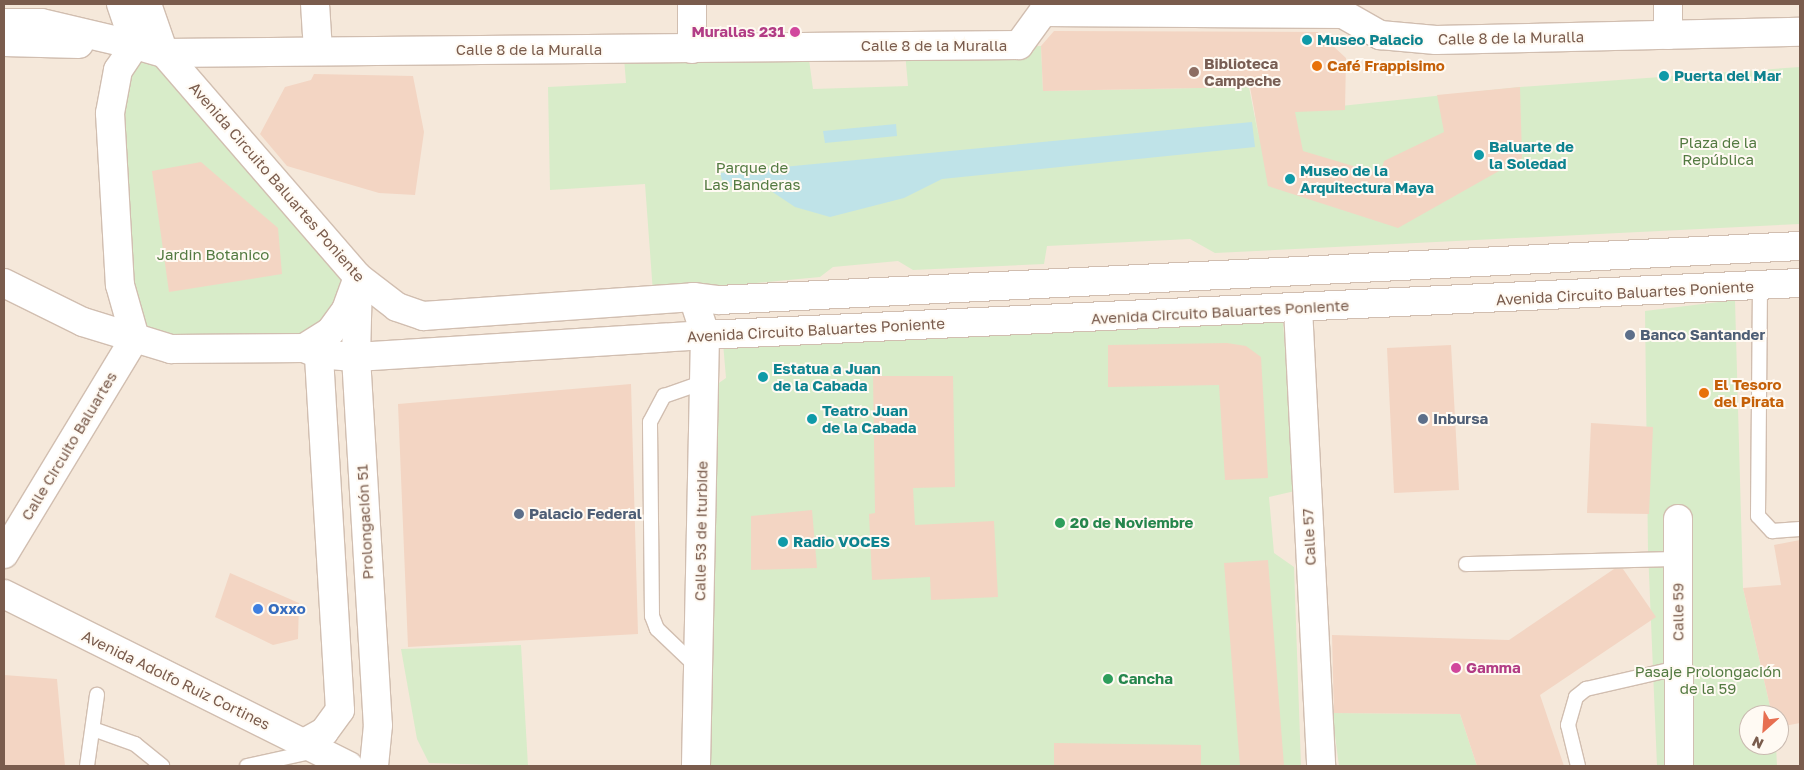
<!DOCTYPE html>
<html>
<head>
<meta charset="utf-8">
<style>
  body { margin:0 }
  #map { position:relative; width:1804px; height:770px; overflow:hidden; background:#fdf6ec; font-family:"Golos Text",sans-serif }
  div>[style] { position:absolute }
  .residential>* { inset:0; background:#f5e8da }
  .green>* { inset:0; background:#d8ecc9 }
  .water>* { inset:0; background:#bfe3e8 }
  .building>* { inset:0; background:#f3d5c3 }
  .roads { filter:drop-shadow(1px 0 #d1beb0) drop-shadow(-1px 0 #d1beb0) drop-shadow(0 1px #d1beb0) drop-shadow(0 -1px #d1beb0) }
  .lane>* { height:14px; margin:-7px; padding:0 7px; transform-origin:7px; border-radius:7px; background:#fff }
  .street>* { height:28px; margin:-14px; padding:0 14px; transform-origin:14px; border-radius:14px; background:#fff }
  .secondary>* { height:28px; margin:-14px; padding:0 14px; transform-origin:14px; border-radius:14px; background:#fff }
  .dots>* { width:14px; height:14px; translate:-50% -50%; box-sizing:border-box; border:2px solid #fffaf3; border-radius:50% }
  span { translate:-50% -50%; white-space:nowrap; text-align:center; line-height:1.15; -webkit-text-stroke:4px #fffaf3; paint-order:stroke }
  .hotel-label { font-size:15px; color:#b23c85; font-weight:700 }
  .right { translate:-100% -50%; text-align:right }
  .left { translate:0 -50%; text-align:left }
  .street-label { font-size:15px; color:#7a5c4d }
  .culture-label { font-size:15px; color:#0d838f; font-weight:700 }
  .education-label { font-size:15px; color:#785e54; font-weight:700 }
  .food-label { font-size:15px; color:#c56008; font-weight:700 }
  .park-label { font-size:15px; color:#537a41 }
  .service-label { font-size:15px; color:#4e5e75; font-weight:700 }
  .leisure-label { font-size:15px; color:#27864d; font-weight:700 }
  .shop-label { font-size:15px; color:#366cbe; font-weight:700 }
  .frame { position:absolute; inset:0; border:5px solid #7a5c4d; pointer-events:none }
  .north { position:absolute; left:1739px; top:705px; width:50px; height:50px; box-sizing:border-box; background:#fffaf3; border:1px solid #cabbb1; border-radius:50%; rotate:206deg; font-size:14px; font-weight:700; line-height:20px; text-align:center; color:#7a5c4d }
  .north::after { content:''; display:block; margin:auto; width:18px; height:22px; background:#e76f51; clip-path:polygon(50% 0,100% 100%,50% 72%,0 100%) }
</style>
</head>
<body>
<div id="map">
  <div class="residential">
    <i style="clip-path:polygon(evenodd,4px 4px,1800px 4px,1800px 766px,4px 766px,4px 4px,1749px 715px,1779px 715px,1779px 745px,1749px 745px,1749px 715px)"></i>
  </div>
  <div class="green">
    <i style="clip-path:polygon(135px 45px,164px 53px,358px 277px,304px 348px,135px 338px,110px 113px)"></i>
    <i style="clip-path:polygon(1041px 46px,1043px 91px,1249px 87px,1259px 139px,1255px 115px,1520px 87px,1800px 67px,1800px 224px,1215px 253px,1190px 239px,1047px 246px,1044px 264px,913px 270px,898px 261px,833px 267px,820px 277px,653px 293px,645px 184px,550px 190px,548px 87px,626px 83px,624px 58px,808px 52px,813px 89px,908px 86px,905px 52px)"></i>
    <i style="clip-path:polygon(1735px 300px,1743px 588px,1772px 715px,1749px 715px,1749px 745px,1776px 745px,1777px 766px,1657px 766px,1648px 550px,1645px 311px)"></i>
    <i style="clip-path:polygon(1283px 321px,1295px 491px,1269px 497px,1274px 553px,1294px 567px,1301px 766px,708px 766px,716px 385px,726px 378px,723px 343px)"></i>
    <i style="clip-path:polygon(521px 645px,528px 766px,429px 763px,417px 739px,401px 649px)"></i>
    <i style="clip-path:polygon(1332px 713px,1460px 714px,1477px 766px,1339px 766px)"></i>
  </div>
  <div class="water">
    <i style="clip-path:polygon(1252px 122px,1255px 147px,942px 179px,904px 198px,830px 217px,795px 207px,762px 185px,724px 187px,720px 173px)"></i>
    <i style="clip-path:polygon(896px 124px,897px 136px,825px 143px,823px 131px)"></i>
  </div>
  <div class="building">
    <i style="clip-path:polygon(1054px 31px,1318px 32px,1346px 58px,1345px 110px,1295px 112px,1303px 151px,1380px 174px,1384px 161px,1444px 132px,1437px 95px,1520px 87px,1522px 158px,1398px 228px,1268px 186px,1250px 87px,1043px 91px,1041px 46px)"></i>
    <i style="clip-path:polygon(314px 74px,413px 76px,424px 132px,415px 195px,379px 193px,287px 166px,260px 134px,285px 87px,311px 80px)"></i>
    <i style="clip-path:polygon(201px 162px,278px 228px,282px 274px,169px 292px,152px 171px)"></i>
    <i style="clip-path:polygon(1227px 343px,1246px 346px,1261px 357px,1268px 478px,1225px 480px,1219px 385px,1108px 387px,1108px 345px)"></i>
    <i style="clip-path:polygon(1451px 345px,1459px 490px,1394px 493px,1387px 348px)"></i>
    <i style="clip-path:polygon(873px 376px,953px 376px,955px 487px,913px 488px,915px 525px,994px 521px,998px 597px,931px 600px,930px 577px,872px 580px,869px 514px,875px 513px)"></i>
    <i style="clip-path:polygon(631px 384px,638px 634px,408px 647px,398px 404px)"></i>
    <i style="clip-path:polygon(1591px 423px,1653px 427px,1649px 514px,1587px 513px)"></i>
    <i style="clip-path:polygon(812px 510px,817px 568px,751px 570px,751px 516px)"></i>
    <i style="clip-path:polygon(1800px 540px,1800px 723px,1779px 727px,1779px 715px,1772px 715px,1743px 588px,1781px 585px,1774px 545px)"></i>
    <i style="clip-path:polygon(1268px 560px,1284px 766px,1240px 766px,1224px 563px)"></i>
    <i style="clip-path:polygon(1614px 569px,1623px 569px,1656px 617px,1540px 695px,1564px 766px,1477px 766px,1460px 714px,1334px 713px,1332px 635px,1509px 640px)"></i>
    <i style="clip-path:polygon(230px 573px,299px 603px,298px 639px,273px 645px,215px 617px)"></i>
    <i style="clip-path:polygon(4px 675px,57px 679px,65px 766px,4px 766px)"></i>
    <i style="clip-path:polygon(1054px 743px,1201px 745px,1201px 766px,1054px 766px)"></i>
  </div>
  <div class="roads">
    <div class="lane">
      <i style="left:1760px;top:286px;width:230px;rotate:90.5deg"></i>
      <i style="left:1758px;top:516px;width:21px;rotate:47deg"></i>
      <i style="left:1772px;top:531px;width:28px;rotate:-4deg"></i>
      <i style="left:1466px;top:564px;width:212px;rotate:-1.4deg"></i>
      <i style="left:698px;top:668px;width:57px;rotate:-136.4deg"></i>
      <i style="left:657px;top:629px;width:14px;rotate:-111deg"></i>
      <i style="left:652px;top:616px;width:194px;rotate:-90.6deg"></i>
      <i style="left:650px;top:422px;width:30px;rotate:-62deg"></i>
      <i style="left:664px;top:396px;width:42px;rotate:-19.3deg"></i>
      <i style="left:93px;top:729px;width:45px;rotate:19.7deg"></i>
      <i style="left:135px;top:744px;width:35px;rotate:39deg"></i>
      <i style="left:87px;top:766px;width:72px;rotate:-82deg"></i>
      <i style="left:247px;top:766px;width:70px;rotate:-12.4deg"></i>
      <i style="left:1578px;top:766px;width:42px;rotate:-103.7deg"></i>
      <i style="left:1568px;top:725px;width:29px;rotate:-74deg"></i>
      <i style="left:1576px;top:697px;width:13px;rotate:-39deg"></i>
      <i style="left:1586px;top:689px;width:94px;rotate:-12.9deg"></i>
    </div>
    <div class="street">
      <i style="left:315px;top:4px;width:47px;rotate:86.3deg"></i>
      <i style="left:1668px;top:4px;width:31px;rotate:90deg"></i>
      <i style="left:146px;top:48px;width:19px;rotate:16deg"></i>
      <i style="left:164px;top:53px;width:855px;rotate:-0.54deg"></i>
      <i style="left:1019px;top:45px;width:41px;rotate:-54deg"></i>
      <i style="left:1043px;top:12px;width:300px;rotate:0.4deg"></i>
      <i style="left:1343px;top:14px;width:43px;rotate:29.6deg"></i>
      <i style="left:1380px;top:35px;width:56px;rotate:5.1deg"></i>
      <i style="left:1436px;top:40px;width:364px;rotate:-1.3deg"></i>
      <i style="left:692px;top:49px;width:45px;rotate:-90deg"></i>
      <i style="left:358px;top:281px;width:76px;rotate:91.5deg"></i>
      <i style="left:356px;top:357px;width:369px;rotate:86.6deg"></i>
      <i style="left:378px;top:725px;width:41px;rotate:95.6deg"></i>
      <i style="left:4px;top:283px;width:88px;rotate:26.3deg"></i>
      <i style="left:83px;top:322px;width:54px;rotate:17.1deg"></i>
      <i style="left:693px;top:297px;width:40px;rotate:72deg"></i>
      <i style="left:705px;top:335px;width:431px;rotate:91.2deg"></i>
      <i style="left:1298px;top:308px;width:459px;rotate:87.1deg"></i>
      <i style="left:1678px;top:519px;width:247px;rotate:89.8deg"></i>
      <i style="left:304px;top:743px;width:23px;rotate:-29deg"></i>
      <i style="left:324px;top:732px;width:27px;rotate:-54deg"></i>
      <i style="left:340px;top:710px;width:357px;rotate:-93.4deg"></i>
    </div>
    <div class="secondary">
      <i style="left:121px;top:4px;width:43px;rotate:71.1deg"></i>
      <i style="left:147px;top:4px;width:52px;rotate:70.9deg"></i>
      <i style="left:164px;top:53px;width:296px;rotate:49.1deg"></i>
      <i style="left:358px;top:277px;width:49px;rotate:37.6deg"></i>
      <i style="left:397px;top:307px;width:28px;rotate:19deg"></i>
      <i style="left:423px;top:316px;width:271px;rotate:-4deg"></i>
      <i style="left:693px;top:297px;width:26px;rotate:7deg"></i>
      <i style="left:719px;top:300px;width:1082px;rotate:-2.86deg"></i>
      <i style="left:4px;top:23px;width:37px"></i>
      <i style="left:41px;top:23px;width:97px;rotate:13.2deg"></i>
      <i style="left:4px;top:42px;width:75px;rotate:1.5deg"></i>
      <i style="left:135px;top:45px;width:30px;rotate:124deg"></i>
      <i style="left:118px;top:70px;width:44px;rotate:100.5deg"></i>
      <i style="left:110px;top:113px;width:172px;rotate:86.7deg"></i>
      <i style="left:120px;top:285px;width:55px;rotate:74.2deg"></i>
      <i style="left:135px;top:338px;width:38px;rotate:17deg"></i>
      <i style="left:171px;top:349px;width:133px;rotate:-0.4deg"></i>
      <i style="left:304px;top:348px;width:16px;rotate:22deg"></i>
      <i style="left:319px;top:354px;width:37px;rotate:5deg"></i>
      <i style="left:356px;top:357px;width:350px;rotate:-3.6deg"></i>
      <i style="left:705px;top:335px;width:1096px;rotate:-2.72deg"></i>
      <i style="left:304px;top:348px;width:31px;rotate:-32deg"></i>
      <i style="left:330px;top:332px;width:27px;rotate:-54deg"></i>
      <i style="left:346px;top:310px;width:35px;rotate:-70deg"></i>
      <i style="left:4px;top:554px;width:253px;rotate:-58.8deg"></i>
      <i style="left:4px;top:594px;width:385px;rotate:26.5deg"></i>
    </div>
  </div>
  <div class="dots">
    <i style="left:795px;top:32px;background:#d1479c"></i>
    <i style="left:1307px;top:40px;background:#0f9aa8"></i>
    <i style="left:1317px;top:66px;background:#e8710a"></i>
    <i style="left:1194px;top:72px;background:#8d6e63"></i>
    <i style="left:1664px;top:76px;background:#0f9aa8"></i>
    <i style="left:1479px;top:155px;background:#0f9aa8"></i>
    <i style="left:1290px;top:179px;background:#0f9aa8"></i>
    <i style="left:1630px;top:335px;background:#5c6f8a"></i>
    <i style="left:763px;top:377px;background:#0f9aa8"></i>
    <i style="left:1704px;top:393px;background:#e8710a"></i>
    <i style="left:812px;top:419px;background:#0f9aa8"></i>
    <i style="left:1423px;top:419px;background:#5c6f8a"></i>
    <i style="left:519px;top:514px;background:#5c6f8a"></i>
    <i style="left:1060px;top:523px;background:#2e9e5b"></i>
    <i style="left:783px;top:542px;background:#0f9aa8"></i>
    <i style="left:258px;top:609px;background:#3f7fe0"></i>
    <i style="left:1456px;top:668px;background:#d1479c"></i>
    <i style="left:1108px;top:679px;background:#2e9e5b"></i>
  </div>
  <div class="hotel-label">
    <span class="right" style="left:785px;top:32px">Murallas 231</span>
    <span class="left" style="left:1466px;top:668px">Gamma</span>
  </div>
  <div class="street-label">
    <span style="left:1511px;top:38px;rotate:-1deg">Calle 8 de la Muralla</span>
    <span style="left:934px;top:46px">Calle 8 de la Muralla</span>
    <span style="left:529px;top:50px">Calle 8 de la Muralla</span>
    <span style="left:277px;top:182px;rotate:49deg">Avenida Circuito Baluartes Poniente</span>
    <span style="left:1625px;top:293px;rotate:-3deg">Avenida Circuito Baluartes Poniente</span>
    <span style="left:1220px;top:312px;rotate:-3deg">Avenida Circuito Baluartes Poniente</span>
    <span style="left:816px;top:330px;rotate:-3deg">Avenida Circuito Baluartes Poniente</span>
    <span style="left:69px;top:446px;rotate:-59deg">Calle Circuito Baluartes</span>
    <span style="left:365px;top:522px;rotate:-93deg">Prolongación 51</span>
    <span style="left:701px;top:531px;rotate:-89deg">Calle 53 de Iturbide</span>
    <span style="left:1309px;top:537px;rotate:-93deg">Calle 57</span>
    <span style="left:1678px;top:612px;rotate:-90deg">Calle 59</span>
    <span style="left:176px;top:680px;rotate:26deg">Avenida Adolfo Ruiz Cortines</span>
  </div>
  <div class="culture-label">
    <span class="left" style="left:1317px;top:40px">Museo Palacio</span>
    <span class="left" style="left:1674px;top:76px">Puerta del Mar</span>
    <span class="left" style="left:1489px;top:155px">Baluarte de<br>la Soledad</span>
    <span class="left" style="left:1300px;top:179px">Museo de la<br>Arquitectura Maya</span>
    <span class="left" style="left:773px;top:377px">Estatua a Juan<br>de la Cabada</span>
    <span class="left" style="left:822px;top:419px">Teatro Juan<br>de la Cabada</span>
    <span class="left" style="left:793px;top:542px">Radio VOCES</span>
  </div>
  <div class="education-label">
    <span class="left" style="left:1204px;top:72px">Biblioteca<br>Campeche</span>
  </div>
  <div class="food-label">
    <span class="left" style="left:1327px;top:66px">Café Frappisimo</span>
    <span class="left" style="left:1714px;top:393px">El Tesoro<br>del Pirata</span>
  </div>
  <div class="park-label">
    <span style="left:1718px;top:151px">Plaza de la<br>República</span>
    <span style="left:752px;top:176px">Parque de<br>Las Banderas</span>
    <span style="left:213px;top:255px">Jardin Botanico</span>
    <span style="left:1708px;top:680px">Pasaje Prolongación<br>de la 59</span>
  </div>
  <div class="service-label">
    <span class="left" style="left:1640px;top:335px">Banco Santander</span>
    <span class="left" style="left:1433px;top:419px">Inbursa</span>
    <span class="left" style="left:529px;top:514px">Palacio Federal</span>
  </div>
  <div class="leisure-label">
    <span class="left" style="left:1070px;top:523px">20 de Noviembre</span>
    <span class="left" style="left:1118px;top:679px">Cancha</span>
  </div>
  <div class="shop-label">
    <span class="left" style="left:268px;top:609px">Oxxo</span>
  </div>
  <div class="frame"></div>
  <div class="north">N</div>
</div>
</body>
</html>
